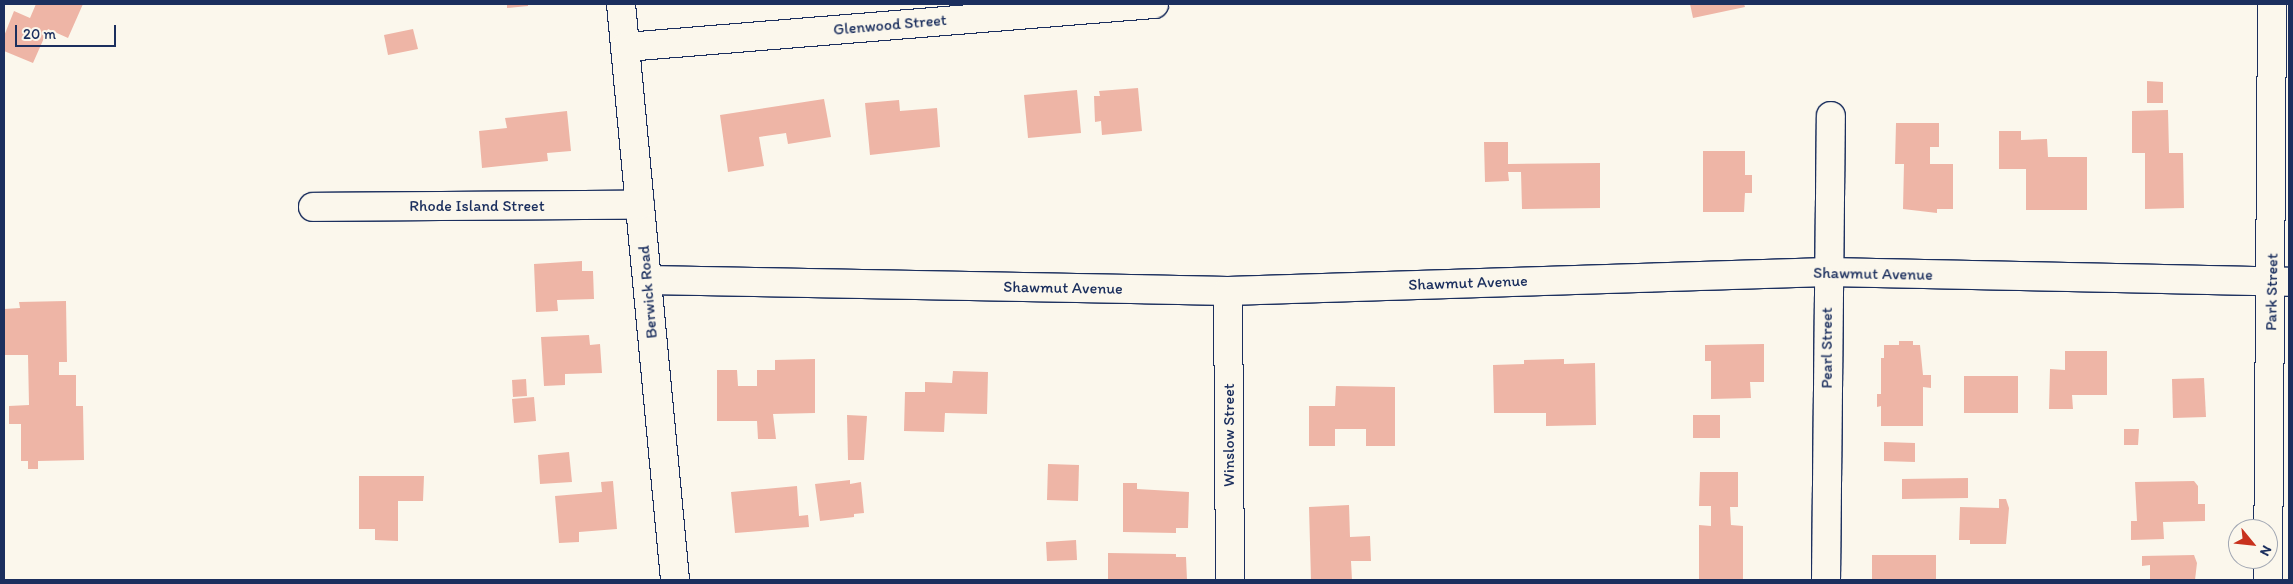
<!DOCTYPE html>
<html>
<head>
<meta charset="utf-8">
<style>
  body { margin:0 }
  #map { position:relative; width:2293px; height:584px; overflow:hidden; background:#fbf7ec; font-family:Itim,sans-serif }
  div>[style] { position:absolute }
  .building>* { inset:0; background:#eeb5a6 }
  .roads { filter:drop-shadow(1px 0 #1b2f5e) drop-shadow(-1px 0 #1b2f5e) drop-shadow(0 1px #1b2f5e) drop-shadow(0 -1px #1b2f5e) }
  .minor>* { height:28px; margin:-14px; padding:0 14px; transform-origin:14px; border-radius:14px; background:#fbf7ec }
  span { translate:-50% -50%; white-space:nowrap; text-align:center; line-height:1.15; -webkit-text-stroke:4.5px #fbf7ec; paint-order:stroke }
  .street-label { font-size:16px; color:#1b2f5e }
  .frame { position:absolute; inset:0; border:5px solid #1b2f5e; pointer-events:none }
  .north { position:absolute; left:2228px; top:519px; width:50px; height:50px; box-sizing:border-box; background:#fbf7ec; border:1px solid #a1a7b3; border-radius:50%; rotate:118deg; font-size:14px; font-weight:700; line-height:20px; text-align:center; color:#1b2f5e }
  .north::after { content:''; display:block; margin:auto; width:18px; height:22px; background:#c8321e; clip-path:polygon(50% 0,100% 100%,50% 72%,0 100%) }
  .scale { position:absolute; left:15px; top:25px; width:101px; height:22px; box-sizing:border-box; border:2px solid #1b2f5e; border-top:0; padding-left:6px; font-size:15px; line-height:18px; white-space:nowrap; color:#1b2f5e; -webkit-text-stroke:4px #fbf7ec; paint-order:stroke }
</style>
</head>
<body>
<div id="map">
  <div class="building">
    <i style="clip-path:polygon(36px 4px,83px 4px,68px 38px,48px 29px,33px 63px,4px 51px,4px 36px,14px 11px,30px 18px)"></i>
    <i style="clip-path:polygon(507px 4px,528px 4px,528px 6px,507px 8px)"></i>
    <i style="clip-path:polygon(1690px 4px,1744px 4px,1745px 7px,1693px 18px)"></i>
    <i style="clip-path:polygon(413px 29px,418px 49px,388px 55px,384px 35px)"></i>
    <i style="clip-path:polygon(2147px 81px,2163px 82px,2163px 103px,2147px 103px)"></i>
    <i style="clip-path:polygon(1138px 88px,1142px 131px,1102px 135px,1101px 121px,1095px 122px,1094px 96px,1100px 96px,1099px 91px)"></i>
    <i style="clip-path:polygon(1077px 90px,1081px 133px,1028px 138px,1024px 95px)"></i>
    <i style="clip-path:polygon(824px 99px,831px 137px,788px 144px,786px 133px,759px 137px,764px 166px,728px 172px,720px 115px)"></i>
    <i style="clip-path:polygon(899px 100px,900px 111px,937px 108px,940px 147px,870px 155px,865px 103px)"></i>
    <i style="clip-path:polygon(2168px 110px,2169px 153px,2183px 153px,2184px 208px,2145px 209px,2145px 153px,2132px 153px,2132px 111px)"></i>
    <i style="clip-path:polygon(567px 111px,571px 151px,547px 153px,548px 161px,482px 168px,479px 131px,507px 128px,505px 118px)"></i>
    <i style="clip-path:polygon(1896px 123px,1939px 123px,1939px 147px,1930px 147px,1930px 164px,1953px 164px,1953px 209px,1937px 209px,1937px 213px,1903px 209px,1904px 164px,1895px 164px)"></i>
    <i style="clip-path:polygon(1999px 131px,2021px 131px,2021px 140px,2047px 139px,2048px 157px,2087px 157px,2087px 210px,2026px 210px,2026px 169px,1999px 169px)"></i>
    <i style="clip-path:polygon(1484px 142px,1508px 142px,1508px 164px,1600px 163px,1600px 208px,1522px 209px,1521px 172px,1508px 172px,1509px 181px,1485px 182px)"></i>
    <i style="clip-path:polygon(1703px 151px,1745px 151px,1745px 175px,1752px 175px,1752px 193px,1745px 193px,1744px 212px,1703px 212px)"></i>
    <i style="clip-path:polygon(582px 261px,582px 271px,593px 271px,594px 299px,557px 300px,558px 311px,536px 312px,534px 264px)"></i>
    <i style="clip-path:polygon(66px 301px,67px 362px,59px 362px,59px 375px,76px 375px,76px 406px,83px 406px,84px 460px,38px 461px,38px 469px,28px 469px,28px 461px,21px 461px,21px 424px,9px 424px,9px 406px,29px 405px,28px 355px,4px 355px,4px 309px,20px 308px,19px 302px)"></i>
    <i style="clip-path:polygon(589px 335px,590px 345px,600px 344px,602px 373px,565px 374px,565px 385px,544px 386px,541px 337px)"></i>
    <i style="clip-path:polygon(1899px 341px,1913px 341px,1913px 345px,1920px 345px,1923px 375px,1931px 375px,1931px 388px,1923px 387px,1923px 426px,1881px 426px,1881px 406px,1877px 407px,1877px 394px,1881px 394px,1881px 358px,1884px 358px,1884px 345px,1899px 345px)"></i>
    <i style="clip-path:polygon(1764px 344px,1764px 382px,1750px 382px,1751px 398px,1711px 399px,1711px 361px,1705px 361px,1705px 345px)"></i>
    <i style="clip-path:polygon(2065px 351px,2107px 351px,2107px 395px,2072px 395px,2073px 409px,2049px 409px,2050px 369px,2065px 370px)"></i>
    <i style="clip-path:polygon(815px 359px,815px 413px,773px 414px,776px 439px,758px 439px,757px 421px,717px 421px,717px 370px,737px 370px,738px 386px,757px 386px,757px 370px,775px 370px,775px 360px)"></i>
    <i style="clip-path:polygon(1564px 359px,1564px 364px,1595px 363px,1596px 425px,1546px 426px,1546px 413px,1494px 413px,1493px 365px,1524px 364px,1524px 360px)"></i>
    <i style="clip-path:polygon(953px 371px,988px 372px,987px 414px,945px 413px,944px 432px,904px 431px,905px 392px,925px 392px,925px 382px,952px 383px)"></i>
    <i style="clip-path:polygon(1964px 376px,2018px 376px,2018px 413px,1964px 413px)"></i>
    <i style="clip-path:polygon(2204px 378px,2206px 417px,2173px 418px,2172px 379px)"></i>
    <i style="clip-path:polygon(526px 379px,527px 396px,513px 397px,512px 380px)"></i>
    <i style="clip-path:polygon(1336px 386px,1395px 387px,1395px 446px,1366px 446px,1366px 429px,1335px 429px,1335px 446px,1309px 446px,1309px 406px,1335px 406px)"></i>
    <i style="clip-path:polygon(534px 397px,536px 421px,514px 423px,512px 399px)"></i>
    <i style="clip-path:polygon(847px 415px,867px 416px,864px 460px,848px 460px)"></i>
    <i style="clip-path:polygon(1693px 415px,1720px 415px,1720px 438px,1693px 438px)"></i>
    <i style="clip-path:polygon(2124px 429px,2139px 429px,2138px 445px,2124px 445px)"></i>
    <i style="clip-path:polygon(1884px 442px,1915px 443px,1915px 462px,1884px 461px)"></i>
    <i style="clip-path:polygon(569px 452px,572px 482px,540px 484px,538px 455px)"></i>
    <i style="clip-path:polygon(1048px 464px,1079px 465px,1078px 501px,1047px 500px)"></i>
    <i style="clip-path:polygon(1700px 472px,1738px 472px,1738px 507px,1730px 507px,1731px 525px,1743px 526px,1743px 580px,1699px 580px,1699px 525px,1711px 526px,1711px 506px,1699px 506px)"></i>
    <i style="clip-path:polygon(359px 476px,424px 476px,423px 501px,398px 501px,398px 541px,375px 540px,375px 529px,359px 529px)"></i>
    <i style="clip-path:polygon(1968px 478px,1968px 498px,1902px 499px,1902px 479px)"></i>
    <i style="clip-path:polygon(850px 480px,850px 484px,861px 482px,864px 513px,854px 514px,854px 517px,820px 521px,815px 484px)"></i>
    <i style="clip-path:polygon(613px 481px,617px 529px,579px 532px,579px 542px,559px 543px,555px 496px,602px 492px,601px 482px)"></i>
    <i style="clip-path:polygon(2194px 481px,2198px 486px,2198px 504px,2205px 504px,2205px 521px,2163px 522px,2164px 539px,2131px 540px,2131px 521px,2137px 521px,2135px 482px)"></i>
    <i style="clip-path:polygon(1123px 483px,1137px 483px,1137px 489px,1189px 492px,1188px 528px,1176px 528px,1176px 533px,1123px 532px)"></i>
    <i style="clip-path:polygon(797px 486px,799px 516px,808px 515px,809px 527px,735px 533px,731px 492px)"></i>
    <i style="clip-path:polygon(1999px 499px,2006px 499px,2009px 508px,2006px 544px,1970px 544px,1970px 540px,1959px 540px,1960px 507px,1999px 508px)"></i>
    <i style="clip-path:polygon(1349px 505px,1350px 537px,1370px 536px,1371px 561px,1351px 561px,1352px 580px,1311px 580px,1309px 507px)"></i>
    <i style="clip-path:polygon(1076px 540px,1077px 560px,1047px 561px,1046px 542px)"></i>
    <i style="clip-path:polygon(1108px 553px,1176px 554px,1176px 557px,1186px 557px,1187px 580px,1108px 580px)"></i>
    <i style="clip-path:polygon(1872px 555px,1936px 555px,1936px 580px,1872px 580px)"></i>
    <i style="clip-path:polygon(2194px 555px,2197px 563px,2195px 580px,2150px 580px,2150px 565px,2142px 566px,2142px 556px)"></i>
  </div>
  <div class="roads">
    <div class="minor">
      <i style="left:621px;top:4px;width:579px;rotate:84.64deg"></i>
      <i style="left:626px;top:47px;width:530px;rotate:-4.66deg"></i>
      <i style="left:313px;top:207px;width:327px;rotate:-0.4deg"></i>
      <i style="left:647px;top:280px;width:581px;rotate:1.08deg"></i>
      <i style="left:1228px;top:291px;width:600px;rotate:-1.81deg"></i>
      <i style="left:1828px;top:272px;width:461px;rotate:1.2deg"></i>
      <i style="left:1228px;top:291px;width:289px;rotate:89.6deg"></i>
      <i style="left:1826px;top:580px;width:464px;rotate:-89.4deg"></i>
      <i style="left:2268px;top:580px;width:576px;rotate:-89.6deg"></i>
    </div>
  </div>
  <div class="street-label">
    <span style="left:890px;top:25px;rotate:-5deg">Glenwood Street</span>
    <span style="left:477px;top:206px">Rhode Island Street</span>
    <span style="left:1873px;top:274px;rotate:1deg">Shawmut Avenue</span>
    <span style="left:1468px;top:283px;rotate:-2deg">Shawmut Avenue</span>
    <span style="left:1063px;top:288px;rotate:1deg">Shawmut Avenue</span>
    <span style="left:648px;top:292px;rotate:-95deg">Berwick Road</span>
    <span style="left:2272px;top:292px;rotate:-89deg">Park Street</span>
    <span style="left:1827px;top:348px;rotate:-90deg">Pearl Street</span>
    <span style="left:1229px;top:435px;rotate:-90deg">Winslow Street</span>
  </div>
  <div class="frame"></div>
  <div class="north">N</div>
  <div class="scale">20 m</div>
</div>
</body>
</html>
